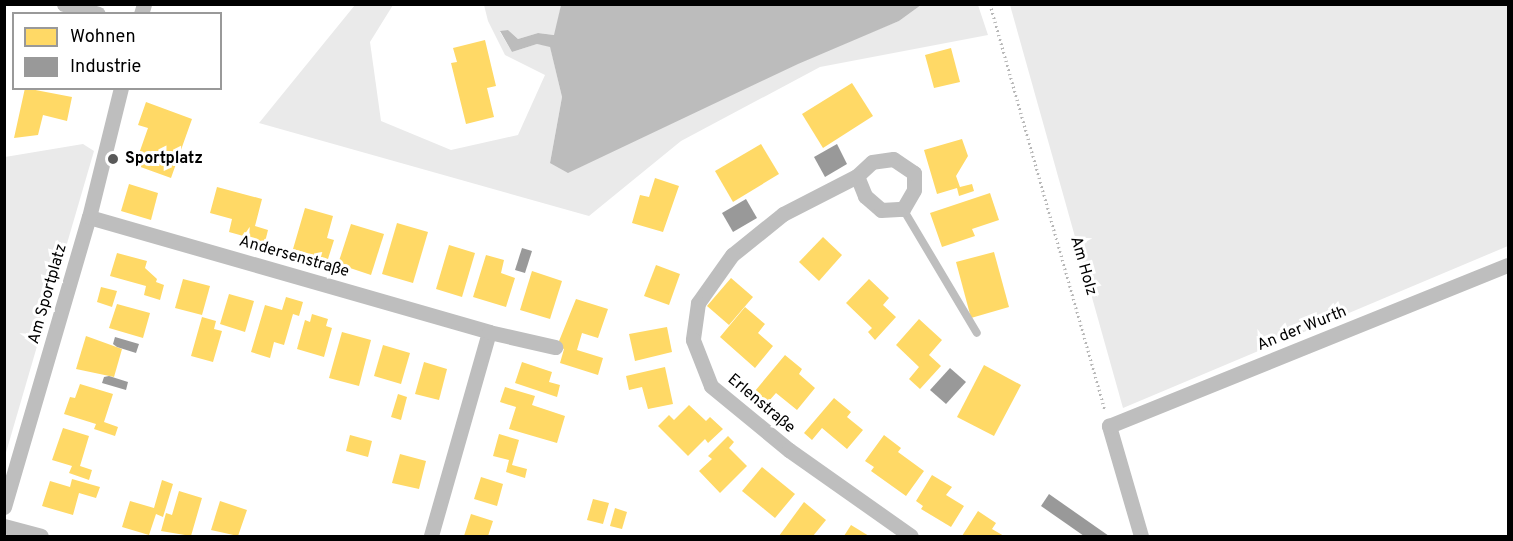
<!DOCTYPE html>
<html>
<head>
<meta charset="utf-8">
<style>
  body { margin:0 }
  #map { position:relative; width:1513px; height:541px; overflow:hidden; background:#fff; font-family:Overpass,sans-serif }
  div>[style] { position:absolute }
  .green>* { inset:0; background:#eaeaea }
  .water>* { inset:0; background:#bcbcbc }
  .homes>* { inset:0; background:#ffd966 }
  .industry>* { inset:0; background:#999 }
  .path>* { height:3px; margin-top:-1.5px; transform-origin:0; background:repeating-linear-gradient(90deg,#b8b8b8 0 1.5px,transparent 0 4.5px) }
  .lane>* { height:8px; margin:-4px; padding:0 4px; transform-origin:4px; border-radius:4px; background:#bebebe }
  .street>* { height:15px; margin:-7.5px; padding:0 7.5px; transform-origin:7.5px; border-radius:7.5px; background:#bebebe }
  .dots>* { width:16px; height:16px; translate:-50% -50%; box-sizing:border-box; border:3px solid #fff; border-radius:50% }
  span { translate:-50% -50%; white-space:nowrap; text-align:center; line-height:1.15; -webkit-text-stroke:6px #fff; paint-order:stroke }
  .poi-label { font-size:16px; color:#000; font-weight:700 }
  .left { translate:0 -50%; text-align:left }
  .street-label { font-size:16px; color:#000 }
  .frame { position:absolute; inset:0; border:6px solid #000; pointer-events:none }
  .legend { position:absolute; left:12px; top:12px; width:210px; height:78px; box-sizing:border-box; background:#fff; border:2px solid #999; margin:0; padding:8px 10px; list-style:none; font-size:18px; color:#000 }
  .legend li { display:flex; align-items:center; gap:12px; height:30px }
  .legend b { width:30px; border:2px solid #999 }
</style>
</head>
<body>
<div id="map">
  <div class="green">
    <i style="clip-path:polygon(355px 5px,393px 5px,370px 42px,381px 121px,451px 150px,518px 135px,545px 75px,505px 55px,488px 21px,484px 5px,561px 5px,555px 35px,538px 33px,518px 39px,508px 30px,500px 32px,512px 52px,537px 44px,550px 46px,562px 97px,550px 163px,899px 21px,921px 5px,978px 5px,988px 35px,820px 67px,681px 141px,589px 216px,259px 123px)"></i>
    <i style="clip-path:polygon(1010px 5px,1508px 5px,1508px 246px,1123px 408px)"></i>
    <i style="clip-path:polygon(83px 144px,94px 151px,5px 456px,5px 157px)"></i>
  </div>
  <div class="water">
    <i style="clip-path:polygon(561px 5px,561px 4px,921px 5px,899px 21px,798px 64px,568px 173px,550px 163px,562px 97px,550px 47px,537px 44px,512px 52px,500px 31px,508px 30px,518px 39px,538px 33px,554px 35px)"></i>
  </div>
  <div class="homes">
    <i style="clip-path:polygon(485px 40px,496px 86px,487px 88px,494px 117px,466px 124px,451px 63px,457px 62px,453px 48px)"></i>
    <i style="clip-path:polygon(951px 48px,960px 82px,934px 88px,925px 55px)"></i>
    <i style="clip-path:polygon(852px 83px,873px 116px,823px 148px,802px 114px)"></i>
    <i style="clip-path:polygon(25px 88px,72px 97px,67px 121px,43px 115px,38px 135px,14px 138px)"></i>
    <i style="clip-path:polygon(146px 102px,192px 119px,171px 178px,135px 165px,148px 128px,138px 125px)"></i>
    <i style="clip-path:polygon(962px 139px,968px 156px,956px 176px,960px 187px,972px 184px,974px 191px,959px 196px,957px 188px,937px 194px,924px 150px)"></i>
    <i style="clip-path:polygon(761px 144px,779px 174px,733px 202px,715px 171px)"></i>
    <i style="clip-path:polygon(655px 178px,679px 186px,663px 232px,632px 223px,640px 195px,649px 197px)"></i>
    <i style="clip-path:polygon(129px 184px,158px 193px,151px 220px,121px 211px)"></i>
    <i style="clip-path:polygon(217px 187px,262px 199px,255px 226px,268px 230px,265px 242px,229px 232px,232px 219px,210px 213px)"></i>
    <i style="clip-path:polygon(990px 193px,999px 220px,972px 229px,975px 236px,942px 247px,930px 213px)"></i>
    <i style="clip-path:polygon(305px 208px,333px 216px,327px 238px,334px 240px,328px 259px,293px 249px)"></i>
    <i style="clip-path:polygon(397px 223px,428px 232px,413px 283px,382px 274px)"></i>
    <i style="clip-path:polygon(351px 224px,384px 234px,371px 275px,338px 264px)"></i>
    <i style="clip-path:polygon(823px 237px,842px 255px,819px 281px,799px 262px)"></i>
    <i style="clip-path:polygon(449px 245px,475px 253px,462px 297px,436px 289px)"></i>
    <i style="clip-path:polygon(994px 252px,1009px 307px,971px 318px,956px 262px)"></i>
    <i style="clip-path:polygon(117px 253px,147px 261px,145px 268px,157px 279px,156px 282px,164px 285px,160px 300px,144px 295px,146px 286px,110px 276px)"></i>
    <i style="clip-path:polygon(486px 255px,504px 260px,501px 273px,515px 278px,506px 307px,473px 297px)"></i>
    <i style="clip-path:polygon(656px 265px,680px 274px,669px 305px,644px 296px)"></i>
    <i style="clip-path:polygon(532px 271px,562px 281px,550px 319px,520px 310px)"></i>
    <i style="clip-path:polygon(731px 278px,753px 297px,729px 325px,707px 306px)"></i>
    <i style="clip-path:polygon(183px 279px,210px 286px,202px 315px,175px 308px)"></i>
    <i style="clip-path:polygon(869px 279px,889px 298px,883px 305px,896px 317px,875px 340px,868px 332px,872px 328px,846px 303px)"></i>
    <i style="clip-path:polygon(101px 287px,117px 291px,112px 307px,97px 302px)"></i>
    <i style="clip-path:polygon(229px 294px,254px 301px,245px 332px,220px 324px)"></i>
    <i style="clip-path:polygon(286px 297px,303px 302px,299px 316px,293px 314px,284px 345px,274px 342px,270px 358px,251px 352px,265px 305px,282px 310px)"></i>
    <i style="clip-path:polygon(576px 299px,608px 309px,598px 338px,582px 333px,577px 350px,603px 358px,598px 375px,560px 363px,564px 349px,557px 346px)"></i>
    <i style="clip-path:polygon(117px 304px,150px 313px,143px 338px,109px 328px)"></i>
    <i style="clip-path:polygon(745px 307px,765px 324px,758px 333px,773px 346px,755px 368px,720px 337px)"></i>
    <i style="clip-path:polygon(312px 314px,328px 319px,326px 326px,332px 328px,324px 357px,297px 349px,305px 320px,310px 322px)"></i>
    <i style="clip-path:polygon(202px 317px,216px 321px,214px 329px,222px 331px,213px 362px,191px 356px)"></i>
    <i style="clip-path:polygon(919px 319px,942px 340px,929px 355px,941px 366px,920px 389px,909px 379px,919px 367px,896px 345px)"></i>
    <i style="clip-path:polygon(667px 327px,672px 352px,635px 361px,629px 334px)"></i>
    <i style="clip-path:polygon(342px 332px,371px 340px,359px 386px,329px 378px)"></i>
    <i style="clip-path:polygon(86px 336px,122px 349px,114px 377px,76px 369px)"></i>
    <i style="clip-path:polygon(383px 345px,410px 353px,401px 384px,374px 376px)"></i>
    <i style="clip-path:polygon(785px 355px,802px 369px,799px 374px,815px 388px,797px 410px,776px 393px,768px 402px,755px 391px)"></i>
    <i style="clip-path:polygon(424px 362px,447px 369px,439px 400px,415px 394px)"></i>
    <i style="clip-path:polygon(522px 362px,552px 372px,549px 382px,560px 385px,557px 397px,515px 383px)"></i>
    <i style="clip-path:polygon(984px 365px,1021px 385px,994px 436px,957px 417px)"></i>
    <i style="clip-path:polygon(665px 367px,673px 404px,648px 409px,642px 387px,629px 390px,626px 376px)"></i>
    <i style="clip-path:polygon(80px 384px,113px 394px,104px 422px,118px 427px,115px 436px,94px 429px,96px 424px,64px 414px,70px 397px,75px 398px)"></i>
    <i style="clip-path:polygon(505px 387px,535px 396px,532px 405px,565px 416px,557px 443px,509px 429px,516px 407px,500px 402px)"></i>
    <i style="clip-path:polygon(398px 394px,407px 397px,401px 420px,391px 417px)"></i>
    <i style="clip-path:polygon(834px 398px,851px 412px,847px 417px,863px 430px,847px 449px,822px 428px,812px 440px,804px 433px)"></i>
    <i style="clip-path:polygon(689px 405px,706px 421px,710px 417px,723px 429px,708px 443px,705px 439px,688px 456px,658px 426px,669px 415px,674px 420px)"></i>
    <i style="clip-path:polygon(63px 428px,89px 436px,80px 466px,92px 470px,89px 480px,69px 473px,72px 466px,52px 460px)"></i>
    <i style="clip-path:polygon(499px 434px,519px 440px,512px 465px,527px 469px,525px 478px,506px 472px,509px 460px,493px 456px)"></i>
    <i style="clip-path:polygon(350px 435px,372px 441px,368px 457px,346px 451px)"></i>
    <i style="clip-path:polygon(884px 435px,901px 448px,898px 452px,924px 471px,906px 496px,871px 471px,874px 467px,865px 461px)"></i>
    <i style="clip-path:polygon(728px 436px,734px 442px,729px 448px,747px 466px,720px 493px,699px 471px,712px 459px,708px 456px)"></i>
    <i style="clip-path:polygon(400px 454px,426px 461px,419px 489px,392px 483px)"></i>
    <i style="clip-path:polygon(762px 467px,795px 494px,775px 518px,742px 491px)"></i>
    <i style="clip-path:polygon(932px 475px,952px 487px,946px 495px,964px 506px,951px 527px,921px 509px,923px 506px,916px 501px)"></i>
    <i style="clip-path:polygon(481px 477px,503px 484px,497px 506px,474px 499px)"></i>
    <i style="clip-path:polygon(72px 479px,100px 487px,96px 498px,79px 493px,73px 515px,42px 506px,50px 481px,70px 487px)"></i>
    <i style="clip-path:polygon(162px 480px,173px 484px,163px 517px,156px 514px,149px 535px,122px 527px,130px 501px,154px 508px)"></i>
    <i style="clip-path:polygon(179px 491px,202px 498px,191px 536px,161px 531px,166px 513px,172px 515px)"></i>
    <i style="clip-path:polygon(593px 499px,609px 503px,603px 524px,587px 520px)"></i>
    <i style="clip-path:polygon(220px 501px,247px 510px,238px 536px,211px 530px)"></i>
    <i style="clip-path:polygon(804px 502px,826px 520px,813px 536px,779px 536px)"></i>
    <i style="clip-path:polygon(615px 508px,627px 512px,622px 529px,610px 526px)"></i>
    <i style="clip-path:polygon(978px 511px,996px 523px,992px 529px,1004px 536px,962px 536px)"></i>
    <i style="clip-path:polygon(471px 514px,493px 521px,488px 536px,464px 536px)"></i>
    <i style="clip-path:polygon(851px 525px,869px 536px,844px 536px)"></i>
  </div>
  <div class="industry">
    <i style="clip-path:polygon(837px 144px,847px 164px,825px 177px,814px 157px)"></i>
    <i style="clip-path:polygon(746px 199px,757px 218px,733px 232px,722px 213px)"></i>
    <i style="clip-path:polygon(522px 248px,532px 251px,525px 273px,515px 270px)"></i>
    <i style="clip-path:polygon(115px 337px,139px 344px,136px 353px,117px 347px,113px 344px)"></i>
    <i style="clip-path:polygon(950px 368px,966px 382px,946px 404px,930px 390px)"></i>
    <i style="clip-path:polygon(109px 376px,128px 382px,126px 390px,102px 383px,104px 377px)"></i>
    <i style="clip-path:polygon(1049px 494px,1109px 536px,1084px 536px,1041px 506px)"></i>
  </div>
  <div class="path">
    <i style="left:990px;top:4px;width:422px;rotate:74.2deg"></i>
  </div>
  <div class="lane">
    <i style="left:903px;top:209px;width:144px;rotate:59.2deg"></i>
  </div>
  <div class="street">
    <i style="left:64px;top:4px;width:35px;rotate:16deg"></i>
    <i style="left:141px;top:14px;width:10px;rotate:-73deg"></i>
    <i style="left:857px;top:176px;width:22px;rotate:68deg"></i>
    <i style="left:865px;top:196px;width:21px;rotate:41deg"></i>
    <i style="left:881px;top:210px;width:22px;rotate:-3deg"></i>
    <i style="left:903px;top:209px;width:22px;rotate:-60deg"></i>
    <i style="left:914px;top:190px;width:17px;rotate:-90deg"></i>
    <i style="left:914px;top:173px;width:25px;rotate:-146deg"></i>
    <i style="left:893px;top:159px;width:21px;rotate:172deg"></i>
    <i style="left:872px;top:162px;width:21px;rotate:137deg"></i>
    <i style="left:857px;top:176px;width:83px;rotate:152.8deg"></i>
    <i style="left:783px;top:214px;width:65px;rotate:141.2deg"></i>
    <i style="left:732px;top:255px;width:59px;rotate:125.3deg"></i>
    <i style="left:698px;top:303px;width:37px;rotate:98deg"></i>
    <i style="left:693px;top:340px;width:49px;rotate:68.6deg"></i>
    <i style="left:711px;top:386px;width:101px;rotate:39.4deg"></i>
    <i style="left:789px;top:450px;width:149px;rotate:35.2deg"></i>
    <i style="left:89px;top:217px;width:416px;rotate:16deg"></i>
    <i style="left:489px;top:332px;width:212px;rotate:105.9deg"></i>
    <i style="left:489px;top:332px;width:68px;rotate:12.8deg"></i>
    <i style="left:4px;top:507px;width:302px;rotate:-73.7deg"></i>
    <i style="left:89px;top:217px;width:133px;rotate:-76.1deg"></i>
    <i style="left:4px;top:526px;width:38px;rotate:15deg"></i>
    <i style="left:1141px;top:536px;width:115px;rotate:-106.2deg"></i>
    <i style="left:1109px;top:426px;width:430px;rotate:-22deg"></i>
  </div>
  <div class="dots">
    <i style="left:113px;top:159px;background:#595959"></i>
  </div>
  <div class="poi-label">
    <span class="left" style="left:125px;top:159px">Sportplatz</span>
  </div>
  <div class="street-label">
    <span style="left:294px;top:257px;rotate:16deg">Andersenstraße</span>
    <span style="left:1083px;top:266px;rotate:74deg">Am Holz</span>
    <span style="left:48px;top:294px;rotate:-74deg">Am Sportplatz</span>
    <span style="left:1302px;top:329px;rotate:-22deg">An der Wurth</span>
    <span style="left:761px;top:404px;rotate:40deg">Erlenstraße</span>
  </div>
  <div class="frame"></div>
  <ul class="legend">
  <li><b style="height:16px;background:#ffd966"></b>Wohnen</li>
  <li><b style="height:16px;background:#999"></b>Industrie</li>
  </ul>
</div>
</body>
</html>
